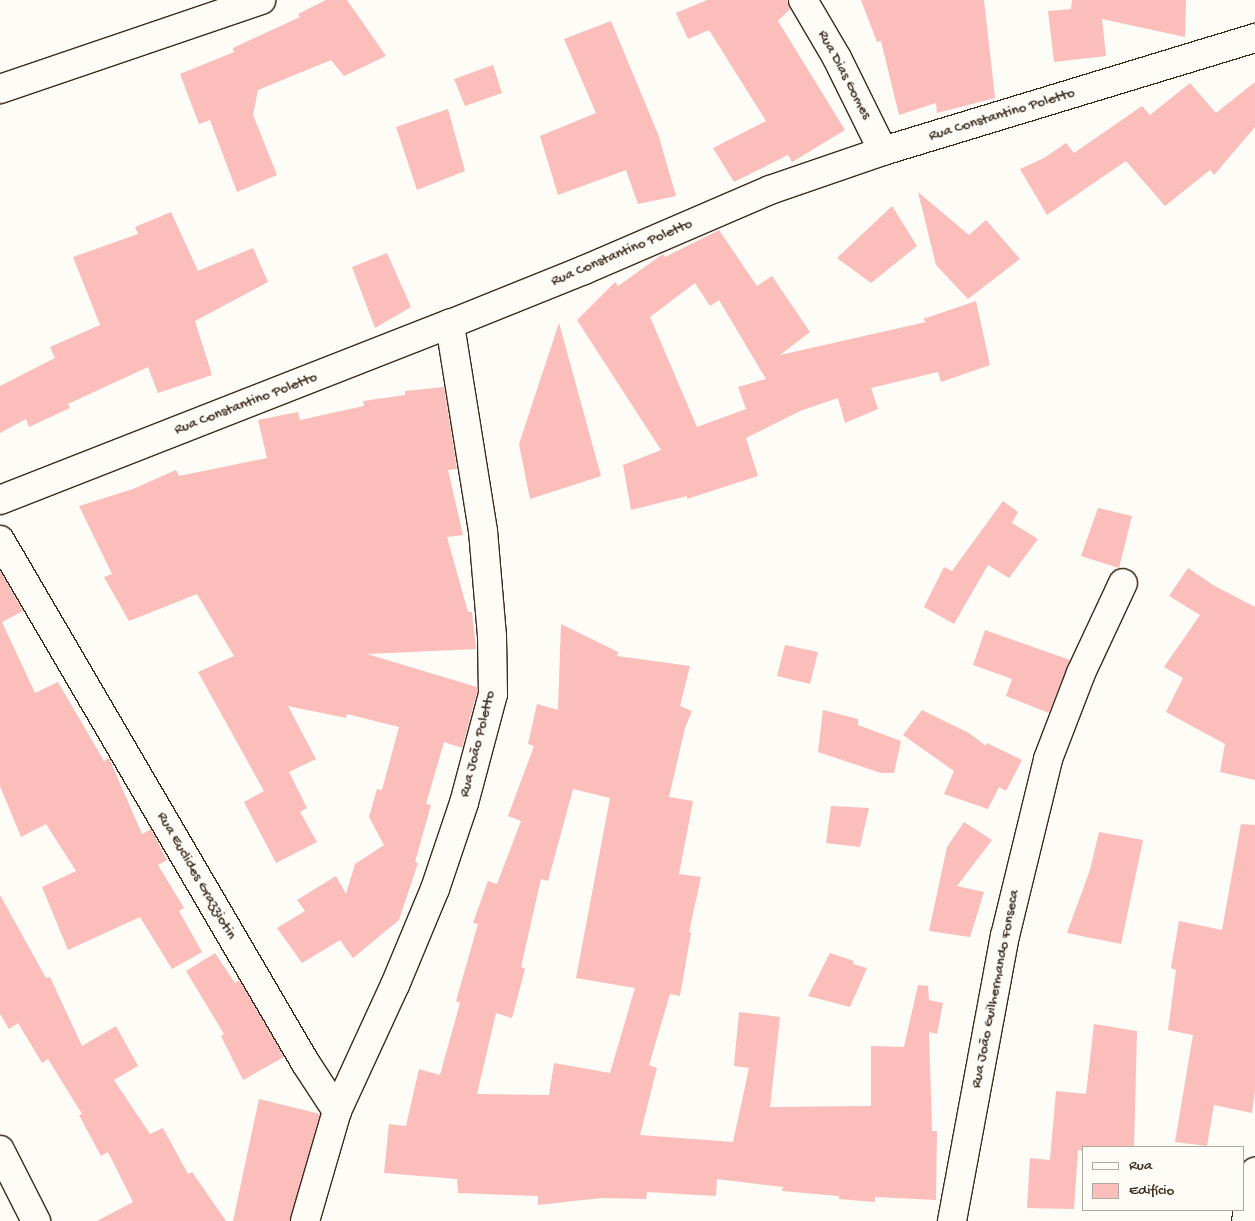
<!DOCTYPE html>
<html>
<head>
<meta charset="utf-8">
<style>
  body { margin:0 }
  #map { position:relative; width:1255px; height:1221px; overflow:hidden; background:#fdfcf7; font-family:"Gochi Hand",sans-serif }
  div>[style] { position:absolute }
  .building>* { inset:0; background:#fbbeba }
  .roads { filter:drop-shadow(1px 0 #3b2a1e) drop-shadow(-1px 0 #3b2a1e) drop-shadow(0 1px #3b2a1e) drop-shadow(0 -1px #3b2a1e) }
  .minor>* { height:28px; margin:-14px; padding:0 14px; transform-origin:14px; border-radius:14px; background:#fdfcf7 }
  span { translate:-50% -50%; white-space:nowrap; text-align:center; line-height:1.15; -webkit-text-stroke:4px #fdfcf7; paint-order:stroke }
  .street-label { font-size:15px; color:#3b2a1e }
  .legend { position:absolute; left:1082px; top:1146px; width:162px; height:65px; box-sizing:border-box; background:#fdfcf7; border:1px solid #afa8a0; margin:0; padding:6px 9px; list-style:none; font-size:15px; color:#3b2a1e }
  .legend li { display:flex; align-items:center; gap:10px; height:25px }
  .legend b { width:25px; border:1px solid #afa8a0 }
</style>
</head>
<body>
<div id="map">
  <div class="building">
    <i style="clip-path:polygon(326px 0,347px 0,386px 56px,344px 76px,331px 60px,258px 90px,253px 115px,277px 175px,237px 192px,210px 120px,199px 124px,180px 74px,234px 52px,233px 48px,300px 17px,298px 14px)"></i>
    <i style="clip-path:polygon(707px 0,787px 0,790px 9px,778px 21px,845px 130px,792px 162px,788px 155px,734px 182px,713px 148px,766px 121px,709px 30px,688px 39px,676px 13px)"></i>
    <i style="clip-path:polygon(861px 0,984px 0,995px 98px,937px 113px,936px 103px,899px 115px,881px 41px,877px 42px)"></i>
    <i style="clip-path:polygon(1072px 0,1186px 0,1185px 37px,1102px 19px,1106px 56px,1054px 62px,1048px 11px,1071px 9px)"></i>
    <i style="clip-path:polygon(611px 21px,658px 134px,676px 196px,638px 204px,626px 170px,558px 195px,540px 136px,596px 113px,564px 39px)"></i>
    <i style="clip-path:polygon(493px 65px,502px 93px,465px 106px,454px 79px)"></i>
    <i style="clip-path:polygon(1255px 82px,1255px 127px,1214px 175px,1210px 170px,1165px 206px,1126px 161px,1047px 215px,1020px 169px,1044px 158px,1066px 143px,1074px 153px,1142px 106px,1150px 115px,1190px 83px,1216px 113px)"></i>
    <i style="clip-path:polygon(448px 109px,465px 171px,417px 190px,396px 127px)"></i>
    <i style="clip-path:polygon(918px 192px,969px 235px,986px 220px,1020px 259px,968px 299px,936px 265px)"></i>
    <i style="clip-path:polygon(892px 206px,917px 246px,871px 283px,837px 258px)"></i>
    <i style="clip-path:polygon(171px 212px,198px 271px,253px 248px,268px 282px,195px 321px,212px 375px,158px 393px,148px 367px,68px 404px,70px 408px,29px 427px,26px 419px,0 433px,0 386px,55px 358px,50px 347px,100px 325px,73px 257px,138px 234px,135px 227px)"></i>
    <i style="clip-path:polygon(evenodd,719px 230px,757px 286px,772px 276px,810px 332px,780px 355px,926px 322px,923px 319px,976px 301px,990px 365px,941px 382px,938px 372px,871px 388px,878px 409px,845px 423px,838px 398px,800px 411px,746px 438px,758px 476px,687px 499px,687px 496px,631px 510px,623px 465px,661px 450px,577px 320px,615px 282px,618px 286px,663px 254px,665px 257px,719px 230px,695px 283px,710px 306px,719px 300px,766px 379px,738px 387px,746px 409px,697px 427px,650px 317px,695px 283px)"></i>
    <i style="clip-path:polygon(387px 253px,411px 307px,375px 328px,352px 267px)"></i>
    <i style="clip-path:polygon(559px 323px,601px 476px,530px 499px,519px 444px)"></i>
    <i style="clip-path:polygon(444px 387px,457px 469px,448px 470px,463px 535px,447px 537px,468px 612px,472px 612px,476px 649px,367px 654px,477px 687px,477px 692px,462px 748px,444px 742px,426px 804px,431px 805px,415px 862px,418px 863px,399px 920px,353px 958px,340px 940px,302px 963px,277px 928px,305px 911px,297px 900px,336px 876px,346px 894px,355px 864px,384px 845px,369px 817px,377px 789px,382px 790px,399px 727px,347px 714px,346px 718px,288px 706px,316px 759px,289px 772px,307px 808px,300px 812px,317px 842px,276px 863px,244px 802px,264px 791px,198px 672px,234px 656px,197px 594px,129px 621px,104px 577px,112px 574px,79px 506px,133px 489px,176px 470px,179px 476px,267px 458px,258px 420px,298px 412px,300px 420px,364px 406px,363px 401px,405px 395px,405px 391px)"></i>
    <i style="clip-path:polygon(1003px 501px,1018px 512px,1012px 523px,1038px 539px,1009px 578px,988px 565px,954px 624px,924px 607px,944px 567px,952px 571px)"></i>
    <i style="clip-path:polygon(1098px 508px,1132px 516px,1119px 568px,1081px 556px)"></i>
    <i style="clip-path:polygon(1188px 568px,1213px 585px,1255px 607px,1255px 780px,1220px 772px,1225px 744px,1166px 712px,1183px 678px,1164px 667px,1200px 615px,1169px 596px)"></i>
    <i style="clip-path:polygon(0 571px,23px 611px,2px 622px,35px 693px,58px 682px,104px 761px,109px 758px,142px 834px,151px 829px,167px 860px,158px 865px,184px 908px,179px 911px,202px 952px,172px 969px,140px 917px,68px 950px,42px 887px,76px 871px,46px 824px,21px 837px,0 786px)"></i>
    <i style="clip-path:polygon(evenodd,561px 624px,618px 652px,617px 656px,690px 666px,680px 706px,692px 711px,685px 728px,669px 797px,693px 801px,679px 874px,701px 877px,689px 932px,691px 933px,680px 996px,670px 994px,649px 1065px,657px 1068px,640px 1135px,733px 1142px,749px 1068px,734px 1066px,739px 1012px,780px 1017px,770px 1107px,871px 1106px,871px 1046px,904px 1047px,918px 985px,928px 986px,929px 1000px,943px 1003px,937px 1034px,929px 1032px,932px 1131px,937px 1131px,936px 1200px,875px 1197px,875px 1202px,839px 1199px,839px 1196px,782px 1191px,783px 1187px,717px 1179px,716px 1196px,647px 1192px,646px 1199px,601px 1198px,538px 1205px,538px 1196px,458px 1193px,457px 1179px,384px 1173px,389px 1124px,406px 1126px,419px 1069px,440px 1075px,460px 1003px,456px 1001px,478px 924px,473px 923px,488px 881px,497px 884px,521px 821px,508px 816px,534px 746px,528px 744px,537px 704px,558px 710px,561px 624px,573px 789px,610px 798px,576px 978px,635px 988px,610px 1073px,554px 1063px,549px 1095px,477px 1094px,496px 1013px,512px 1018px,525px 969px,521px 967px,541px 879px,548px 881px,573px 789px)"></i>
    <i style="clip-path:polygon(985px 630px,1070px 660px,1049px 713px,1006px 696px,1012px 679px,973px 665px)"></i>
    <i style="clip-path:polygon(785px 645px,818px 652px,810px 684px,777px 676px)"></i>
    <i style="clip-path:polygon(823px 710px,858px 719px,858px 725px,901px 741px,894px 773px,881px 773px,818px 752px)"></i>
    <i style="clip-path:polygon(922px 710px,969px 733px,986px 746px,987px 743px,1022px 760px,1006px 791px,999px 787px,988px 809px,944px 794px,954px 771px,903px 735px)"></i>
    <i style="clip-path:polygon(831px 806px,869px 808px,860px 847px,826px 843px)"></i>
    <i style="clip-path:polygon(964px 822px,992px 840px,957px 886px,984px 892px,970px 937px,929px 931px,947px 847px)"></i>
    <i style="clip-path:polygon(1241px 824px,1255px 825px,1255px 1090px,1252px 1113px,1214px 1105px,1207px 1146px,1175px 1142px,1193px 1035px,1168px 1030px,1176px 970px,1171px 968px,1179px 921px,1222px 930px)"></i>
    <i style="clip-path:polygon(1099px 832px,1143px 840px,1121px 944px,1067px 933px,1090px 870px)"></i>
    <i style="clip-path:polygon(0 895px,46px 978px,50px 977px,82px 1046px,116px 1026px,138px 1066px,114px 1080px,150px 1134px,163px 1128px,188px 1174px,192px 1172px,226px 1221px,97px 1221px,133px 1202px,108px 1152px,101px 1156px,79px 1115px,82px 1114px,48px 1059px,42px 1063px,18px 1023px,9px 1029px,0 1014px)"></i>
    <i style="clip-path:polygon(215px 953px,235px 983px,239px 980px,284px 1057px,243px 1080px,221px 1036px,224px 1034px,186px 971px)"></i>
    <i style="clip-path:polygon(830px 953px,854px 961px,853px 964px,867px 968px,850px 1007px,808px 996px)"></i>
    <i style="clip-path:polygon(1094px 1024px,1137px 1031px,1134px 1147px,1084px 1147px,1084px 1151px,1078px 1150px,1074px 1209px,1027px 1208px,1030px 1158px,1050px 1160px,1056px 1091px,1086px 1094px)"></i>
    <i style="clip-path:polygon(259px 1099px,320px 1114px,290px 1221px,233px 1221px)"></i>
  </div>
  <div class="roads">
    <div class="minor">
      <i style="left:803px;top:0;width:67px;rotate:59.6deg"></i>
      <i style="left:837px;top:58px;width:104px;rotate:63.7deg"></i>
      <i style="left:0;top:89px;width:276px;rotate:-18.8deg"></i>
      <i style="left:0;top:500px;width:483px;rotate:-21.4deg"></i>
      <i style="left:450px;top:324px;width:144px;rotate:-21.9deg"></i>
      <i style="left:584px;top:270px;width:202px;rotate:-23.3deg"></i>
      <i style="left:770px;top:190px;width:120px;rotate:-19deg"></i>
      <i style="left:883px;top:151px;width:389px;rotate:-16.9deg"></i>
      <i style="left:0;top:540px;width:605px;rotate:59.7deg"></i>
      <i style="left:305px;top:1062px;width:59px;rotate:56.9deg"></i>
      <i style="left:0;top:1150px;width:80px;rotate:63.1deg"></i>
      <i style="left:305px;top:1221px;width:115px;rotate:-73.8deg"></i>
      <i style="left:337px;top:1111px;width:139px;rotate:-65.3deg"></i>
      <i style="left:395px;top:985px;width:104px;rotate:-67.4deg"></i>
      <i style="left:435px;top:889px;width:91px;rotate:-71.4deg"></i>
      <i style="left:464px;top:803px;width:113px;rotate:-75.1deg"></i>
      <i style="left:493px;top:694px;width:58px;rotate:-91deg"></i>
      <i style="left:492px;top:636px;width:105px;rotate:-94.9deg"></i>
      <i style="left:483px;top:531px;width:210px;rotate:-99.1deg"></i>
      <i style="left:952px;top:1221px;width:290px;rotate:-79.5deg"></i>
      <i style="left:1005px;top:936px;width:182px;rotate:-76.3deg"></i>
      <i style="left:1048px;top:759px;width:92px;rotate:-69deg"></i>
      <i style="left:1081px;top:673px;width:99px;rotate:-65deg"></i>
      <i style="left:1246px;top:1221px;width:50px;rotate:-79.6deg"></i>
    </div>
  </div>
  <div class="street-label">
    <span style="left:844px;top:75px;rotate:62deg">Rua Dias Gomes</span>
    <span style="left:1002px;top:115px;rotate:-17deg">Rua Constantino Poletto</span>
    <span style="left:622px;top:253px;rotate:-23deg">Rua Constantino Poletto</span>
    <span style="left:246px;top:404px;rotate:-21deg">Rua Constantino Poletto</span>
    <span style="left:478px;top:744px;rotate:-76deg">Rua João Poletto</span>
    <span style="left:196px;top:876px;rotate:60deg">Rua Euclides Grazziotin</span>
    <span style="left:996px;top:989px;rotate:-79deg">Rua João Guilhermando Fonseca</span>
  </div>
  <ul class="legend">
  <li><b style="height:6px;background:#fdfcf7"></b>Rua</li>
  <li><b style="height:14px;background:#fbbeba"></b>Edifício</li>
  </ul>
</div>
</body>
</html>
